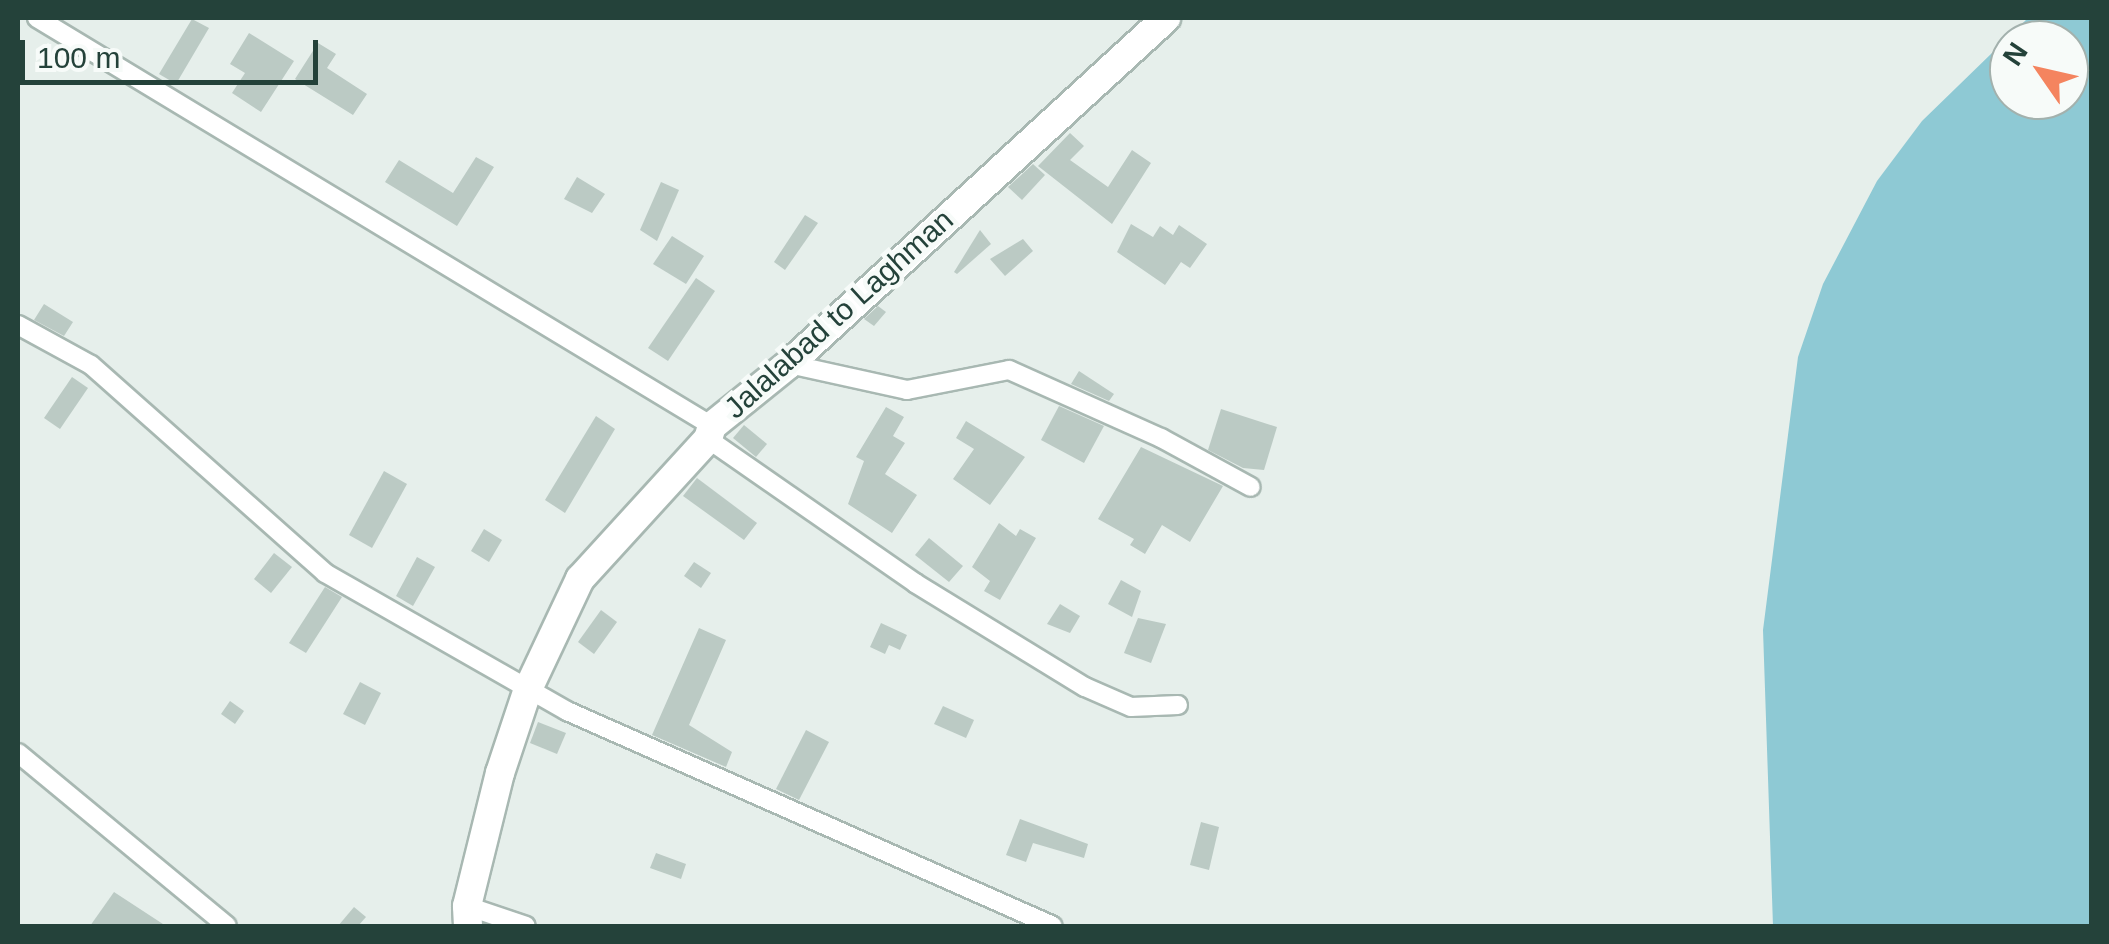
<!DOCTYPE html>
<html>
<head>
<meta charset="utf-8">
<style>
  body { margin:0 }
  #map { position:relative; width:2109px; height:944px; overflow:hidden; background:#e6efeb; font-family:Arial,sans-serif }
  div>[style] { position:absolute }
  .water>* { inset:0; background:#8ec9d4 }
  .building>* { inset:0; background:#bbcac4 }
  .roads { filter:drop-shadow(2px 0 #a8b8b2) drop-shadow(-2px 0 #a8b8b2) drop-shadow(0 2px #a8b8b2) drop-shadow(0 -2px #a8b8b2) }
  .street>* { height:18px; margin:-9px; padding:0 9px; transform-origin:9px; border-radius:9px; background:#fff }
  .secondary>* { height:28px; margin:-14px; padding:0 14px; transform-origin:14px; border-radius:14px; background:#fff }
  span { translate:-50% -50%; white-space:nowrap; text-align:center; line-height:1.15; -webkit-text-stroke:9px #f7fbf9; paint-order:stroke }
  .street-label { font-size:30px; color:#24423a }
  .frame { position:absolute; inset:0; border:20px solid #24423a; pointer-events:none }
  .north { position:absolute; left:1989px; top:20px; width:100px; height:100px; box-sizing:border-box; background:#f7fbf9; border:2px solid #a3b1ad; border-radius:50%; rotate:304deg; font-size:28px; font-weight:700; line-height:40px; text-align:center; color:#24423a }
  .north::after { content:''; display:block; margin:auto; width:35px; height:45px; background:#f4845f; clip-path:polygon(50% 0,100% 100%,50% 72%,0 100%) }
  .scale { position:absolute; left:20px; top:40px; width:298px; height:45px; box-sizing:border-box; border:5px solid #24423a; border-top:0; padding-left:12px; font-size:30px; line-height:35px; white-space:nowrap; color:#24423a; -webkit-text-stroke:8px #f7fbf9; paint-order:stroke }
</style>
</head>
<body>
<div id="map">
  <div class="water">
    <i style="clip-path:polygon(evenodd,2028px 18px,2091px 18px,2091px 926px,1773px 926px,1763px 630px,1798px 357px,1823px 284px,1877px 181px,1922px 121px,2028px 18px,2009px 40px,2069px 40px,2069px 100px,2009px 100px,2009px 40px)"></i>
  </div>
  <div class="building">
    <i style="clip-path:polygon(192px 19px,209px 28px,176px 84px,159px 74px)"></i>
    <i style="clip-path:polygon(249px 33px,294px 61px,261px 112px,232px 93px,245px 73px,230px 64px)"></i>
    <i style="clip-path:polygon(318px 43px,336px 54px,327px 68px,367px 94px,353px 115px,295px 79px)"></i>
    <i style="clip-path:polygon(1070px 133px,1084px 146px,1070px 160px,1108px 187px,1132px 150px,1151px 163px,1112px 224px,1038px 166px)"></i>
    <i style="clip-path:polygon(476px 157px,494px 167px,457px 226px,385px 182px,399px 160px,453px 193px)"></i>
    <i style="clip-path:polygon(1033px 164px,1045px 175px,1022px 200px,1008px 187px)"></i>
    <i style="clip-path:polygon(577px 177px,605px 194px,592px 213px,564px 199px)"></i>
    <i style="clip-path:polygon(661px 182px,679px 190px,657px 241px,640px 230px)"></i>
    <i style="clip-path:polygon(805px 215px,818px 223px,785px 270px,774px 262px)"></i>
    <i style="clip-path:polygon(1131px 224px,1153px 237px,1160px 226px,1173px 235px,1179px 225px,1207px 244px,1190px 268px,1181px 262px,1165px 285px,1117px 252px)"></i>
    <i style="clip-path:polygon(980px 230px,991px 244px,957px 274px,954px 272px)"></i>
    <i style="clip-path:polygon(672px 236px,704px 256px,686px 284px,653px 264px)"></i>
    <i style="clip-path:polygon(1023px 239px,1033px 251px,1005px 276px,990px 259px)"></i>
    <i style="clip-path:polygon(696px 278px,715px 291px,668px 361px,648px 348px)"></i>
    <i style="clip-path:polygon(44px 304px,73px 322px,64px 336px,34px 320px)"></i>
    <i style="clip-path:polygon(878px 306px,886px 312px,874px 326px,864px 319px)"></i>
    <i style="clip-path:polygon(1079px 371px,1114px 394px,1109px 401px,1071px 384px)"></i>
    <i style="clip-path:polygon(72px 377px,88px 388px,60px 429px,44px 418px)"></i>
    <i style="clip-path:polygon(1059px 406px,1104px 426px,1084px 463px,1041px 440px)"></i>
    <i style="clip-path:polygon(886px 407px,904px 417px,893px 436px,905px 443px,885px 474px,917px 495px,892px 533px,848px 504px,864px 461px,856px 457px)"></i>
    <i style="clip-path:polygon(1221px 409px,1277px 427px,1264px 470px,1243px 468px,1208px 450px)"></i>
    <i style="clip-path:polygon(596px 416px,615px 429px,565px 513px,545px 500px)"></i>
    <i style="clip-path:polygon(966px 421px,1025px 457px,990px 505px,953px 479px,974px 449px,956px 438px)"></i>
    <i style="clip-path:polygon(744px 425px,767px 444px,756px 457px,733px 438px)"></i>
    <i style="clip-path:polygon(1141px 447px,1223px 486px,1190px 542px,1162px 525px,1145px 554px,1130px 545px,1134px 539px,1098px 519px)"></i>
    <i style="clip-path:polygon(384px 471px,407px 484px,372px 548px,349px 535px)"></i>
    <i style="clip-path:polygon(697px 478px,757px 523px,744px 540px,683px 496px)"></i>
    <i style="clip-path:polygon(999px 523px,1016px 536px,1020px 529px,1036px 538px,1000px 600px,984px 591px,990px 581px,972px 567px)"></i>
    <i style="clip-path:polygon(484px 529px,502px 540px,489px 562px,471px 551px)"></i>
    <i style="clip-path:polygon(929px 538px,963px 566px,949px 582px,915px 555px)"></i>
    <i style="clip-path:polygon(274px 553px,292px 567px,271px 593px,254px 579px)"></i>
    <i style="clip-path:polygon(417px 557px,435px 567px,413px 606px,396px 596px)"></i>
    <i style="clip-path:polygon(694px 562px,711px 573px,701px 588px,684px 576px)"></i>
    <i style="clip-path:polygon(1121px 580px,1141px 591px,1132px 617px,1108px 604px)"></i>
    <i style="clip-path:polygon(325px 587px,342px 597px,306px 653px,289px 643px)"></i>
    <i style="clip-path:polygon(1060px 604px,1080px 616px,1070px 633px,1047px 624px)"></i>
    <i style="clip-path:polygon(601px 610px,617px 622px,594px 654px,578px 642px)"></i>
    <i style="clip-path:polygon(1138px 618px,1166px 624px,1151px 663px,1124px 653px)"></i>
    <i style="clip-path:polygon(881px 623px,907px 635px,900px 650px,889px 645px,885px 654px,870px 647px)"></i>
    <i style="clip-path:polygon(699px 628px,726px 640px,689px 725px,732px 752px,726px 767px,652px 735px)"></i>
    <i style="clip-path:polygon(360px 682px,381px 693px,365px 725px,343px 714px)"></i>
    <i style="clip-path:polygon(230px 701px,244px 711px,235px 724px,221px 714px)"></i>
    <i style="clip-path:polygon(943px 706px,974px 720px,966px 738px,934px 724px)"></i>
    <i style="clip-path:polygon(538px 722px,566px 733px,557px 754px,530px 743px)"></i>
    <i style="clip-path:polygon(806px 730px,829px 742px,799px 800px,776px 789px)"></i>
    <i style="clip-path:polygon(1020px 819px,1088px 844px,1084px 858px,1033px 843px,1026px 862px,1006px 855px)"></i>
    <i style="clip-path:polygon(1201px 822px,1219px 827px,1209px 870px,1190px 865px)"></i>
    <i style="clip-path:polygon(656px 853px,686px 864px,681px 879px,650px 868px)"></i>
    <i style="clip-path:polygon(114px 892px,166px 926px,90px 926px)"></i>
    <i style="clip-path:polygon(354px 907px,366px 917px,358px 926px,338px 926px)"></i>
  </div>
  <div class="roads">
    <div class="street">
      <i style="left:37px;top:18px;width:789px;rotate:31.15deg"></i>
      <i style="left:18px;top:325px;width:83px;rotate:28.7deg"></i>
      <i style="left:91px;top:365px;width:313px;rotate:41.6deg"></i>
      <i style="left:325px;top:573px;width:279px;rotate:29.7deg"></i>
      <i style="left:567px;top:711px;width:531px;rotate:23.86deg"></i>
      <i style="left:789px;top:364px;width:121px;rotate:12.4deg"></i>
      <i style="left:907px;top:390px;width:104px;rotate:-11.1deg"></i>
      <i style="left:1009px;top:370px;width:167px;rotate:24.1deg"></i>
      <i style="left:1161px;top:438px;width:102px;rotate:28.6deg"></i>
      <i style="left:708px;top:439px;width:252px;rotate:34.8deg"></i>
      <i style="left:915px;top:583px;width:199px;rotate:31.5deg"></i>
      <i style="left:1085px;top:687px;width:50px;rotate:23.5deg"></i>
      <i style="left:1131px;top:707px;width:47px;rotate:-2.4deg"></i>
      <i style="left:18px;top:753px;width:271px;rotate:39.6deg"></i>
      <i style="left:467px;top:906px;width:62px;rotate:18.7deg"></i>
    </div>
    <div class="secondary">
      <i style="left:468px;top:926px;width:20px;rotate:-93deg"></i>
      <i style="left:467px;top:906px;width:137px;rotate:-76.1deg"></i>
      <i style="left:500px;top:773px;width:89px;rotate:-71.6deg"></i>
      <i style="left:528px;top:689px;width:122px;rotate:-64.7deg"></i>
      <i style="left:580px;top:579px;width:190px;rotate:-47.6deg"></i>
      <i style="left:708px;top:439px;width:14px;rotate:-73deg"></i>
      <i style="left:712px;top:426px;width:99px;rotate:-38.8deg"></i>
      <i style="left:789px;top:364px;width:512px;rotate:-42.54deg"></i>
    </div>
  </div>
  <div class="street-label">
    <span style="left:839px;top:314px;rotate:-42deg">Jalalabad to Laghman</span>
  </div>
  <div class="frame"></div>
  <div class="north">N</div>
  <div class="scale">100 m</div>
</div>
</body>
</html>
